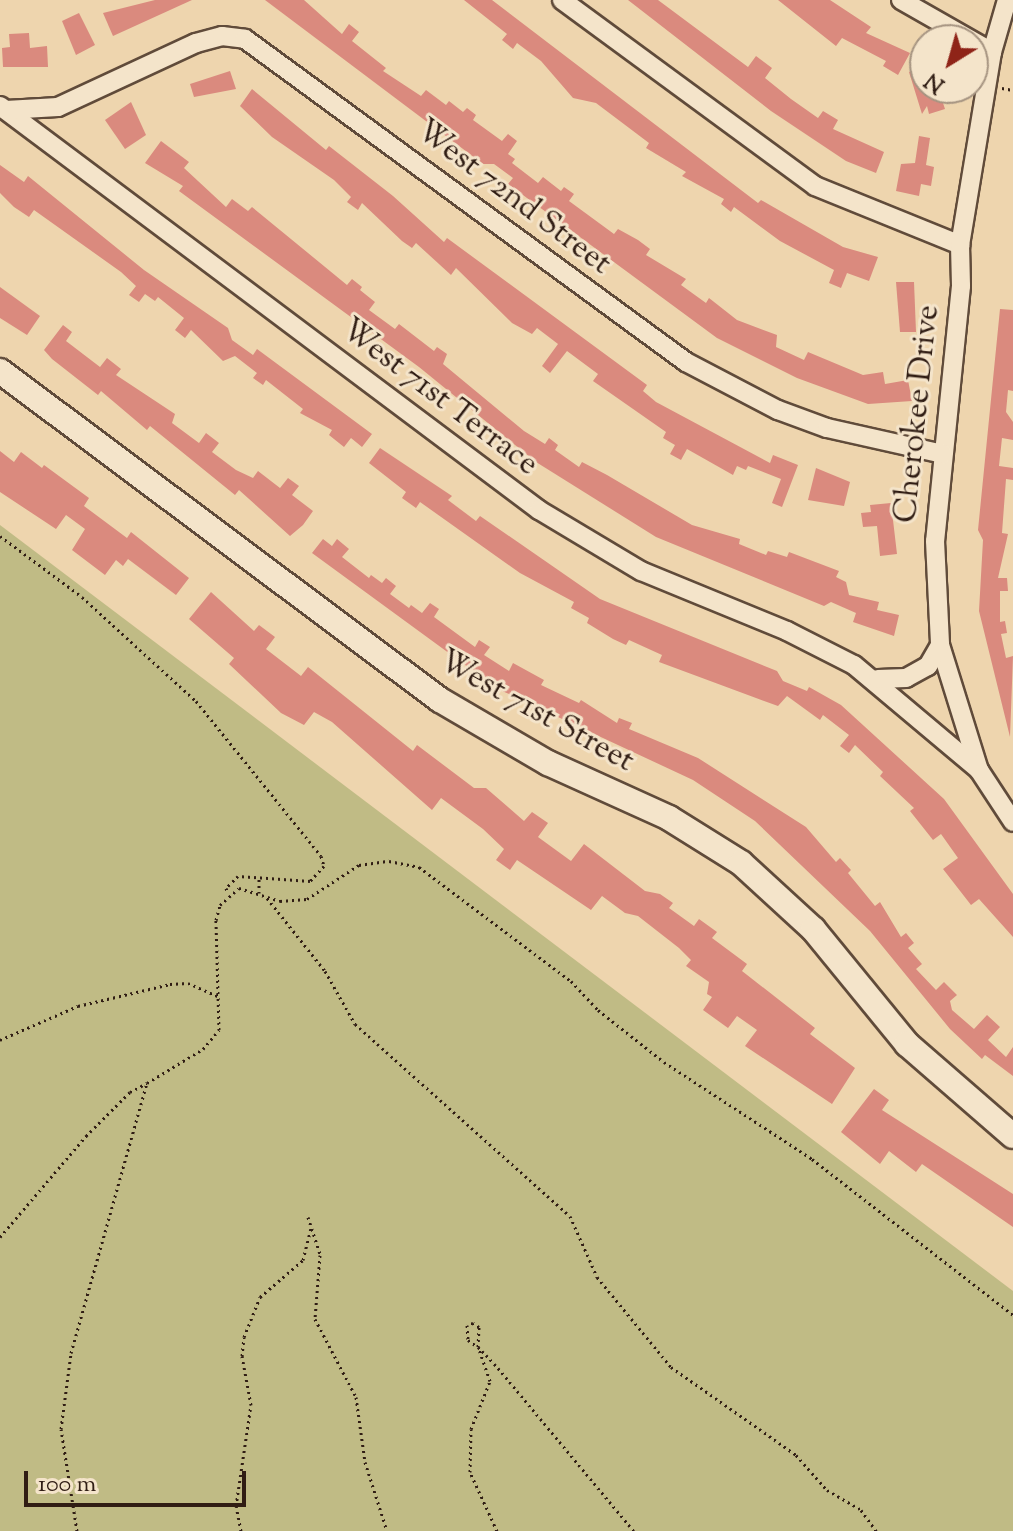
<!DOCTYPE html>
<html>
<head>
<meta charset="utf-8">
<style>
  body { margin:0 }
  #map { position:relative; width:1013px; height:1531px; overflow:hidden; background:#eed5ae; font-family:"Sorts Mill Goudy",serif }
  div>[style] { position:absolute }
  .green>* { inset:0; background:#c0bb85 }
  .building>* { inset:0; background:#da8a7e }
  .path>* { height:3px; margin-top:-1.5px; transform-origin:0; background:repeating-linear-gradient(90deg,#301d14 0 2px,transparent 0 6px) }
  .roads { filter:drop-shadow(2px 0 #604b3a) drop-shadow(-2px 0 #604b3a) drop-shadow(0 2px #604b3a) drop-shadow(0 -2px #604b3a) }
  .street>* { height:18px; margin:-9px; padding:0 9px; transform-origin:9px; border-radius:9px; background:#f4e4ca }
  .secondary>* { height:24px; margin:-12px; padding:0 12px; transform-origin:12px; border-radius:12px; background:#f4e4ca }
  span { translate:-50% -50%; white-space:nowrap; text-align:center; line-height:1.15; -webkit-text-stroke:6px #f4e4ca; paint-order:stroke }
  .street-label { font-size:32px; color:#301d14 }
  .north { position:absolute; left:909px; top:24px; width:80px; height:80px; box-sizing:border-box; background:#f4e4ca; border:2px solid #a69481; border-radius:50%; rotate:217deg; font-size:22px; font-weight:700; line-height:32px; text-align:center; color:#301d14 }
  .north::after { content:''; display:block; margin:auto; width:28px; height:36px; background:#8f2418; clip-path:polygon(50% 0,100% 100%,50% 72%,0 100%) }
  .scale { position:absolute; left:24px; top:1471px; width:222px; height:36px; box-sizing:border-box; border:4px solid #301d14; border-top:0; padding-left:10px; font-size:24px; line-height:28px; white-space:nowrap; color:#301d14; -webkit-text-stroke:6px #f4e4ca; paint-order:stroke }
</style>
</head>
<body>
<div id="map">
  <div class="green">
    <i style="clip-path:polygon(0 525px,1013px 1291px,1013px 1531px,0 1531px)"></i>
  </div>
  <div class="building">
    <i style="clip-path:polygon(155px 0,192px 0,113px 36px,103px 13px)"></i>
    <i style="clip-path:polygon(265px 0,304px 0,342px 34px,349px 24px,359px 32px,352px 41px,386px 68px,383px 71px,421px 96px,426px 90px,446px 105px,449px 101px,463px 112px,467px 108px,476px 115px,473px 120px,502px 141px,508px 134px,517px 141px,508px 154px,515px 159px,512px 163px,538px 183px,543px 177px,561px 191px,564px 187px,574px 194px,569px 201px,614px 234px,618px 229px,638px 240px,650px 249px,646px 255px,686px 279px,681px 285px,706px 303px,709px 298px,737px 320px,777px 335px,776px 347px,804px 360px,808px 352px,863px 375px,883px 372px,885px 384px,908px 380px,912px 401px,868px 404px,797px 378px,717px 338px,508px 184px,513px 178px,494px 164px,483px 164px)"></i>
    <i style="clip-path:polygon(464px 0,492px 0,758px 203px,761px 200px,843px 247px,878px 257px,869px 281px,847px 273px,841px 288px,829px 283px,834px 270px,780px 241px,734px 207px,731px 212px,721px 204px,724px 199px,682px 176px,686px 172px,646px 148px,649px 143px,596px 103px,573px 98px,541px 61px,517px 43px,513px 49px,502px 40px,507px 34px)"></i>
    <i style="clip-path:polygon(628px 0,658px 0,748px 67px,756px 56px,772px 68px,765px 78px,791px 99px,818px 118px,823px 111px,838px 120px,833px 129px,884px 152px,876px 173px,846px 161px,771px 111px)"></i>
    <i style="clip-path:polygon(778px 0,830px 0,871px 27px,866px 33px,910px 53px,898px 75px,883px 66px,886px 61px,842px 38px,836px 46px)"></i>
    <i style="clip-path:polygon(79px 13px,95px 45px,76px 55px,62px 21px)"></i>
    <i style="clip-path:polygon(29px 33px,30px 48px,47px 46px,48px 67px,3px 67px,2px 48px,10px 47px,9px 34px)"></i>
    <i style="clip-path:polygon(925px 67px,925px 88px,938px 88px,945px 109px,929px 114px,927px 106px,922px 114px,909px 72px)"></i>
    <i style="clip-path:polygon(230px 71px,236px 89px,194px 97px,190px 84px)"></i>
    <i style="clip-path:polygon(252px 89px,326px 150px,329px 146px,393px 196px,444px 242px,447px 238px,647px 385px,643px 391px,656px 402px,770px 463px,773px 455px,798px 465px,782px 507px,772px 503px,781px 479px,748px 466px,746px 470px,737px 466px,733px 475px,687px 449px,681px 460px,670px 454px,675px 445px,663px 438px,666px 432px,593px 381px,598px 374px,567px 351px,550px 373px,542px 366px,558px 344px,537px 328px,532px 334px,512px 323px,456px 268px,451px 275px,416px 243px,412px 248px,402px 241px,362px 203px,358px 210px,347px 202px,351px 197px,334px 180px,272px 137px,240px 106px)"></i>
    <i style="clip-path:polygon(131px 102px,146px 135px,125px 149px,105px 120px)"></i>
    <i style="clip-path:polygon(919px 136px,930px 138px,926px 165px,934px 167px,931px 186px,921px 184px,919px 196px,896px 191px,901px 164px,915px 163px)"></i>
    <i style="clip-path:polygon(161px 141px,189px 162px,184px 168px,226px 207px,232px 199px,248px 211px,252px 207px,347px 285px,352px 279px,362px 287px,360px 290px,375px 302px,369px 310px,395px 329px,399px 324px,434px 351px,437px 347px,447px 354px,443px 364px,524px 431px,545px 444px,549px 438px,558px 445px,555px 450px,579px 467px,582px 462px,607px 475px,692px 525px,740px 539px,739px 544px,766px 555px,768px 551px,787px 557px,789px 552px,839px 571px,836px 577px,846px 582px,849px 595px,879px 602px,877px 610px,899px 615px,894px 636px,853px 622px,856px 613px,831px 602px,824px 606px,656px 537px,536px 462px,419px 367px,179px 191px,183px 186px,145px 163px)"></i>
    <i style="clip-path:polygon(0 165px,24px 182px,28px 176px,144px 270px,228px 328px,232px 340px,253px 355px,257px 349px,372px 434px,362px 447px,351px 438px,344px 447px,329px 435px,332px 430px,300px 413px,303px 409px,266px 380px,263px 385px,253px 378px,257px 373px,235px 356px,223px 361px,191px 330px,185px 338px,175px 330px,184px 318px,158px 297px,155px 301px,145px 294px,139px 302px,129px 295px,136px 286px,121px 272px,34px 210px,29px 217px,14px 207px,0 193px)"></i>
    <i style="clip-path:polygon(896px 282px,914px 282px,916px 332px,900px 332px)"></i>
    <i style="clip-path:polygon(0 287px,40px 316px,27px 335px,0 318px)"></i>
    <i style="clip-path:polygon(1000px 309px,1013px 310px,1013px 391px,1008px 390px,1006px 412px,1013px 422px,1013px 440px,1002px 438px,999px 466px,1013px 468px,1013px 480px,1006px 479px,1002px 533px,1008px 534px,998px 578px,1007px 578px,1008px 591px,1000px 591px,1000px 622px,1005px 621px,1007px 633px,1001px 634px,1006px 658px,1013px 656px,1010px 737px,979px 611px,983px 540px,978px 530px)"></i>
    <i style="clip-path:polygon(63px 325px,72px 332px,66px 341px,100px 367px,107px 358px,121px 369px,116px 375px,175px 414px,172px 423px,199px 443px,206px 433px,219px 443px,212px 452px,236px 470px,253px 478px,258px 471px,280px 488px,288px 478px,299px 486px,292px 495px,313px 511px,303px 525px,290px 536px,239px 490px,235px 495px,150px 426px,147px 430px,101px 391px,98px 395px,52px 359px,44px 350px)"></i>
    <i style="clip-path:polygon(380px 448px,452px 496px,448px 500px,476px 521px,480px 516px,600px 599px,777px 671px,783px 681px,807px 691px,809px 687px,841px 705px,944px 799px,1013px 894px,1013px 937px,979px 899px,971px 905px,943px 869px,958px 858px,941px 834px,933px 840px,910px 811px,914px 808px,880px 776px,883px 772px,855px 745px,849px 753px,840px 746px,849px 735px,823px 715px,820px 720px,787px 696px,778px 706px,756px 698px,659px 662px,662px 655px,629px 640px,626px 645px,613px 639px,587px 623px,589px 618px,571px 608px,574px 602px,520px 573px,420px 502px,416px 508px,402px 498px,406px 492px,369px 463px)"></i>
    <i style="clip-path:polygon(0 451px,14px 462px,21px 452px,42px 468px,44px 465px,89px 498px,84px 506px,127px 538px,131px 532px,189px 578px,176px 595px,128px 559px,123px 566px,116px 560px,105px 575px,72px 550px,85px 529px,66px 515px,56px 529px,0 492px)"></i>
    <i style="clip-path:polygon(816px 468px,850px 482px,844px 506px,808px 500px)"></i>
    <i style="clip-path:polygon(891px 503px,897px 554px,880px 556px,877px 526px,863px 527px,861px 513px,871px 512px,870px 505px)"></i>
    <i style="clip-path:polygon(323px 539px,332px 546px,337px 539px,349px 549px,342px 557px,369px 578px,371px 575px,382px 583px,386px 578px,396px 586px,390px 594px,409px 608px,411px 605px,422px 613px,430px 603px,439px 609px,434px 617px,475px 647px,479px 640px,490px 647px,484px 655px,509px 671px,513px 663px,544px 680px,541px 685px,579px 703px,581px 700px,617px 723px,619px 718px,632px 723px,629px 729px,698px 758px,806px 827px,836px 862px,840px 858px,851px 870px,848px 873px,875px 906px,880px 902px,901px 937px,906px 933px,914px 943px,908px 948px,922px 964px,916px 969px,936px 990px,944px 982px,957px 995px,950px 1001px,952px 1010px,974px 1029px,987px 1015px,1000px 1027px,988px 1040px,1006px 1057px,1013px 1047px,1013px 1076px,985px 1055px,982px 1059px,950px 1029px,870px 931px,755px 821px,693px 780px,498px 689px,312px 553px)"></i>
    <i style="clip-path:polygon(211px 592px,254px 631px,259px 625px,275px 637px,266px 649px,301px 676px,308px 667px,413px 751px,417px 745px,474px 788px,486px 788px,524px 821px,532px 812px,548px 823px,538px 837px,571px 861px,584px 844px,645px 891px,660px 894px,673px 903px,669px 908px,694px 926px,699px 919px,717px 932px,712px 938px,747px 964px,742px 971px,815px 1028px,810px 1034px,855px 1068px,832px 1104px,745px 1046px,757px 1030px,737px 1016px,728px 1028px,703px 1010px,712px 997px,707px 994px,709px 982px,686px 966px,691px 960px,679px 948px,638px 916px,625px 913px,602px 896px,591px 910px,517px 860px,510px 870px,496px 860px,504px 849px,483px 829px,441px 798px,432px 810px,332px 722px,314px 712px,304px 725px,281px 713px,229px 664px,234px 658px,189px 619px)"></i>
    <i style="clip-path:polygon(874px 1089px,889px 1100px,882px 1110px,1013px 1194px,1013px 1227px,922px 1164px,916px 1172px,889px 1151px,880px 1164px,841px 1132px)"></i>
  </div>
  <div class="path">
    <i style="left:1002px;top:88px;width:11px;rotate:10deg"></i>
    <i style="left:0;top:536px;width:102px;rotate:36.6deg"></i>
    <i style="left:82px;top:597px;width:154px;rotate:42.4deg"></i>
    <i style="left:196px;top:701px;width:199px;rotate:51.1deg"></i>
    <i style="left:321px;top:856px;width:10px;rotate:73deg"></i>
    <i style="left:324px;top:866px;width:21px;rotate:133deg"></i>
    <i style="left:310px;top:881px;width:72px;rotate:-176deg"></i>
    <i style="left:238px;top:876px;width:17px;rotate:135deg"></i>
    <i style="left:226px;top:888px;width:5px;rotate:68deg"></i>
    <i style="left:259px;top:893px;width:16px;rotate:-90deg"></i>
    <i style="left:267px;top:898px;width:93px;rotate:51.5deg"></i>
    <i style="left:325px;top:971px;width:61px;rotate:60.5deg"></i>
    <i style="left:355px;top:1024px;width:288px;rotate:41.8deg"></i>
    <i style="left:570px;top:1216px;width:67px;rotate:66.1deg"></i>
    <i style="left:597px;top:1277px;width:117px;rotate:50.6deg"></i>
    <i style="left:671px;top:1367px;width:153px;rotate:35.1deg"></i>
    <i style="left:796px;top:1455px;width:47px;rotate:48.5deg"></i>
    <i style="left:827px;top:1490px;width:39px;rotate:30deg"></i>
    <i style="left:861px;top:1510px;width:26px;rotate:54deg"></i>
    <i style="left:0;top:1040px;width:85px;rotate:-23.6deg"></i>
    <i style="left:78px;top:1006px;width:95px;rotate:-13.4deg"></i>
    <i style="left:170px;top:984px;width:18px;rotate:-3deg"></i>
    <i style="left:188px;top:983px;width:35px;rotate:24deg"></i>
    <i style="left:308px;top:1217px;width:40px;rotate:72deg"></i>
    <i style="left:320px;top:1255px;width:64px;rotate:94.5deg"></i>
    <i style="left:315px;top:1319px;width:88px;rotate:62.3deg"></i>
    <i style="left:356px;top:1397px;width:66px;rotate:82.1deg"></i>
    <i style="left:365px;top:1462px;width:72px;rotate:72.3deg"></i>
    <i style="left:0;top:1237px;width:133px;rotate:-49.6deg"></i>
    <i style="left:86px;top:1136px;width:62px;rotate:-45deg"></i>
    <i style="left:130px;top:1092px;width:19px;rotate:-28deg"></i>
    <i style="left:77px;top:1531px;width:103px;rotate:-98.9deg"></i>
    <i style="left:61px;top:1429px;width:77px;rotate:-82.5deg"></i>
    <i style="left:71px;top:1353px;width:280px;rotate:-74.3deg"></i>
    <i style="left:147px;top:1083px;width:66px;rotate:-31.3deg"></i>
    <i style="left:203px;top:1049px;width:25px;rotate:-50deg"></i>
    <i style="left:219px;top:1030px;width:110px;rotate:-91.6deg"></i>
    <i style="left:216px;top:920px;width:16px;rotate:-75deg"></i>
    <i style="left:220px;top:905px;width:25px;rotate:-42deg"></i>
    <i style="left:239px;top:888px;width:43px;rotate:17.6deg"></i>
    <i style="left:280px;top:901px;width:27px;rotate:-4deg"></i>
    <i style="left:307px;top:899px;width:62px;rotate:-33.2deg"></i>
    <i style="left:359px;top:865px;width:30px;rotate:-8deg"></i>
    <i style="left:389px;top:861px;width:31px;rotate:11deg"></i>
    <i style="left:419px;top:867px;width:190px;rotate:36.9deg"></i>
    <i style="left:571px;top:981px;width:40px;rotate:47deg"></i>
    <i style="left:598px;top:1010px;width:84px;rotate:38.2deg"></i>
    <i style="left:664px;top:1062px;width:177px;rotate:33.2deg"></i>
    <i style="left:812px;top:1159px;width:254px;rotate:37.8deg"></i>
    <i style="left:241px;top:1531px;width:25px;rotate:-101deg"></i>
    <i style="left:236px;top:1506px;width:102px;rotate:-81.6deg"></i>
    <i style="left:251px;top:1405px;width:50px;rotate:-100.4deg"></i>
    <i style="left:242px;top:1356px;width:19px;rotate:-84deg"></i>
    <i style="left:244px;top:1337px;width:43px;rotate:-68.2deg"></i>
    <i style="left:260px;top:1297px;width:57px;rotate:-40.7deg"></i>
    <i style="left:303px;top:1260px;width:33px;rotate:-76deg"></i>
    <i style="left:497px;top:1531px;width:65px;rotate:-114.6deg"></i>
    <i style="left:470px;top:1472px;width:43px;rotate:-88.7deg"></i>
    <i style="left:471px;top:1429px;width:52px;rotate:-68.4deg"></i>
    <i style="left:490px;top:1381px;width:36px;rotate:-109deg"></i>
    <i style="left:478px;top:1347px;width:20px;rotate:-87deg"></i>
    <i style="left:479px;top:1327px;width:7px;rotate:-146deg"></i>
    <i style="left:473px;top:1323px;width:6px;rotate:162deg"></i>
    <i style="left:467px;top:1325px;width:15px;rotate:86deg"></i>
    <i style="left:468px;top:1340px;width:12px;rotate:35deg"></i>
    <i style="left:478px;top:1347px;width:11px;rotate:45deg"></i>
    <i style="left:486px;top:1355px;width:18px;rotate:47deg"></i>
    <i style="left:498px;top:1368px;width:212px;rotate:50.2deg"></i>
  </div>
  <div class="roads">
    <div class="street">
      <i style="left:562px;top:0;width:314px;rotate:36.3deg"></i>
      <i style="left:815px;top:186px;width:157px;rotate:22.1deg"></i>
      <i style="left:901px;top:0;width:105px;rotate:29.7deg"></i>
      <i style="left:1007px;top:0;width:54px;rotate:106.1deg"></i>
      <i style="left:992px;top:52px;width:196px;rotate:99.4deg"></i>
      <i style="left:960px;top:245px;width:41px;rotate:88.6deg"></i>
      <i style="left:961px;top:286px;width:256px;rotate:95.8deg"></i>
      <i style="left:935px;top:541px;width:104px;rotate:87.2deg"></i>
      <i style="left:940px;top:645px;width:131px;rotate:72.7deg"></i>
      <i style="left:979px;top:770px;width:62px;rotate:56.8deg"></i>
      <i style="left:0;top:106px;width:674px;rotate:36.85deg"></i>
      <i style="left:539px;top:510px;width:119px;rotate:30.9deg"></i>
      <i style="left:641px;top:571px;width:158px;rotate:22.3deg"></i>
      <i style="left:787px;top:631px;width:75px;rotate:26.9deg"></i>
      <i style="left:854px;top:665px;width:163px;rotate:40deg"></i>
      <i style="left:6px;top:110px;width:52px;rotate:-3.3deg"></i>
      <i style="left:58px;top:107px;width:152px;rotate:-24.9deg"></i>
      <i style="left:196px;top:43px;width:27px;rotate:-15deg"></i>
      <i style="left:222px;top:36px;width:23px;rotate:7deg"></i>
      <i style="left:245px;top:39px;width:547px;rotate:36.22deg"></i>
      <i style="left:686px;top:362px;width:104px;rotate:27.6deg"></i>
      <i style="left:778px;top:410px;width:52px;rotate:20.2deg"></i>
      <i style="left:827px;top:428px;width:119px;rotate:12.6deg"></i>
      <i style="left:878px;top:679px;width:28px;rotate:-2deg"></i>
      <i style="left:906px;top:678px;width:25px;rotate:-29deg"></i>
      <i style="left:928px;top:666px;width:24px;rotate:-60deg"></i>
    </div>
    <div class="secondary">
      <i style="left:0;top:371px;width:549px;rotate:36.79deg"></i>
      <i style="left:440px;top:700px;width:125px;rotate:30.3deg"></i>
      <i style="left:548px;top:763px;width:133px;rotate:24.4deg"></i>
      <i style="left:669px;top:818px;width:85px;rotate:32deg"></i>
      <i style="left:741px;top:863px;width:98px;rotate:42.5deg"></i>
      <i style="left:813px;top:929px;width:149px;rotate:50.7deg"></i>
      <i style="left:907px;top:1044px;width:140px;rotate:41deg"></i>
    </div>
  </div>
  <div class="street-label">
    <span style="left:513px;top:198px;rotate:37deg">West 72nd Street</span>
    <span style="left:439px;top:398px;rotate:37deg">West 71st Terrace</span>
    <span style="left:918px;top:414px;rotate:-84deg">Cherokee Drive</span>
    <span style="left:536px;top:712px;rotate:29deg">West 71st Street</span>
  </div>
  <div class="north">N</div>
  <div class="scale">100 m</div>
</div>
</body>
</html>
